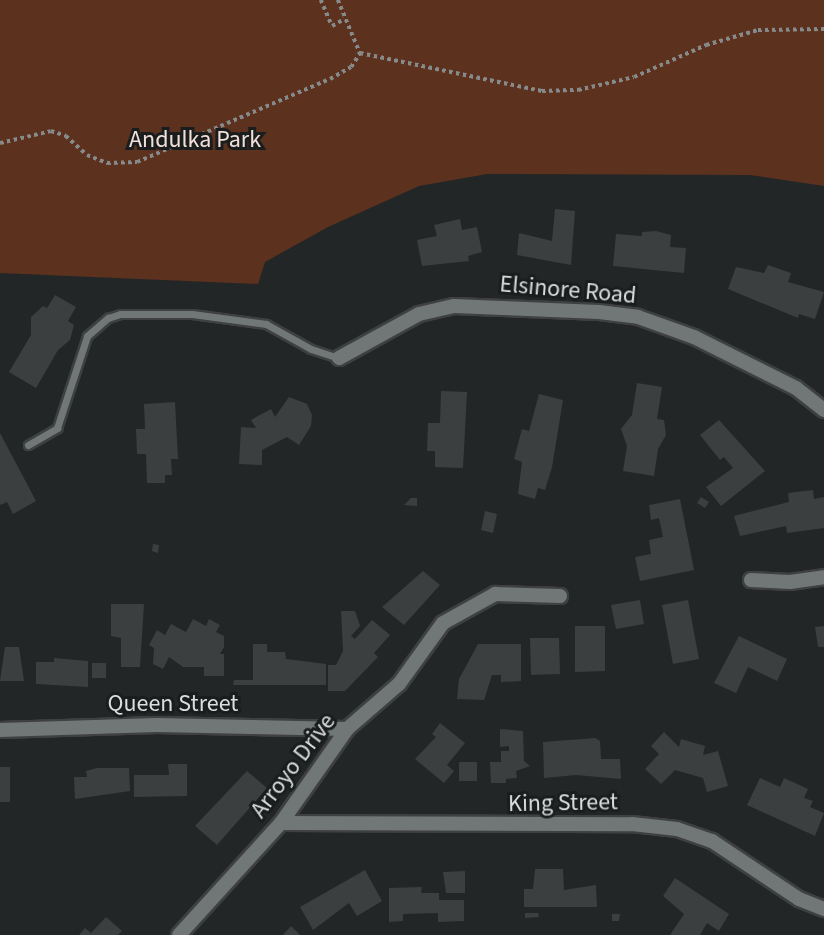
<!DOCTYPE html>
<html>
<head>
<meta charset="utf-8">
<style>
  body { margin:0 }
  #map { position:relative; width:824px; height:935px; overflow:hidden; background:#232627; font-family:"Source Sans 3",sans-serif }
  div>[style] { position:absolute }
  .green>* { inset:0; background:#5c311e }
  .building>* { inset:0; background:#3b3f40 }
  .path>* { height:3.5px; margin-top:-1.75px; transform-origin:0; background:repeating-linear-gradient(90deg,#878a8b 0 3.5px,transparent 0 7px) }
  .roads { filter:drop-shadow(2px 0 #3e4041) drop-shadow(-2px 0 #3e4041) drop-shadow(0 2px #3e4041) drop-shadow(0 -2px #3e4041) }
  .lane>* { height:7px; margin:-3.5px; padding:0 3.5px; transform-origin:3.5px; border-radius:3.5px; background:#717677 }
  .street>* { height:14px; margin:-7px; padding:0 7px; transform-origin:7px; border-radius:7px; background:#717677 }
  span { translate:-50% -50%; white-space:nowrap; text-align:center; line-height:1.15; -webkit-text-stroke:6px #191d1e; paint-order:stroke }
  .park-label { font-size:24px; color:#f2e0d8 }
  .street-label { font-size:24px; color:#dbddde }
</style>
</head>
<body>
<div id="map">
  <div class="green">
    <i style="clip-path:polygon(0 0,824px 0,824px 186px,750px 175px,487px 174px,419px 186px,328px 227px,265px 262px,258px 284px,0 273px)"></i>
  </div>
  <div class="building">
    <i style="clip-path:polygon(555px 209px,575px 211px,571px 265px,517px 255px,519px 233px,552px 241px)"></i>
    <i style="clip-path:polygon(460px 219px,462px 230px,477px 227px,482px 252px,468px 256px,469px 261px,422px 266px,417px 240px,437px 236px,434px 225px)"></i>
    <i style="clip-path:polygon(656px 231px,671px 235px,670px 247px,686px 248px,684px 273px,613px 266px,616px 234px,642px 236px,642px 232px)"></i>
    <i style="clip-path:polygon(768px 265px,791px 273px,788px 282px,824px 292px,815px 319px,799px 314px,798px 318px,728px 289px,736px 267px,764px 273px)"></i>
    <i style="clip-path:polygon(55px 295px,76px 307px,68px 321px,74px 325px,70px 340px,58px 350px,36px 388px,9px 372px,31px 335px,31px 317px,43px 306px,47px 308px)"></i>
    <i style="clip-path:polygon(637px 383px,662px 387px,657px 419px,664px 420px,666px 435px,658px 449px,654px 476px,623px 471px,627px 446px,621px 429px,632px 415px)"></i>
    <i style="clip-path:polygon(441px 391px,467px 392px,463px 468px,435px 467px,435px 451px,427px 451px,428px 423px,440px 423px)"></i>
    <i style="clip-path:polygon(539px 394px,563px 400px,552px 467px,545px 490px,538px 488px,535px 499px,518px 494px,522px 462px,514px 459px,522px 429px,529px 431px)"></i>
    <i style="clip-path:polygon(289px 397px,307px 404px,312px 415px,311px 426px,299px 445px,287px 437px,262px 450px,262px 465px,239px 464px,241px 427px,256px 428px,251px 420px,271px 409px,275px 417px)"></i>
    <i style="clip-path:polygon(175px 402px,178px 459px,171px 459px,172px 475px,165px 475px,165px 483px,147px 483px,146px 454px,137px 454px,136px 429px,145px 429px,144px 404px)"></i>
    <i style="clip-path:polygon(719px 420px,765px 471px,721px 506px,706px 487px,733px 468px,724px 457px,720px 460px,700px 435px)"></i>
    <i style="clip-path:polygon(0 433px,36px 501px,13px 514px,7px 502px,0 505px)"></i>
    <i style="clip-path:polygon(813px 490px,814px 499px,824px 497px,824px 528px,787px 533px,786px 526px,740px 536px,734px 516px,789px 502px,788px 493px)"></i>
    <i style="clip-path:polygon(701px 497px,709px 502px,705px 508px,697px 503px)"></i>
    <i style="clip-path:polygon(411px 498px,417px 498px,417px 506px,404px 505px)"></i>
    <i style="clip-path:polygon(680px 499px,694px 570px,640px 581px,635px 557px,651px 554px,649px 540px,663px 537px,659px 518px,651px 520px,649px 505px)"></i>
    <i style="clip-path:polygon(485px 511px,497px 514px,493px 533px,481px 530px)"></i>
    <i style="clip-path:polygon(153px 544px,159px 545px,158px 553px,152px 551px)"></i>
    <i style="clip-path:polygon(423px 571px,440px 585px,404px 625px,382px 607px)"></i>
    <i style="clip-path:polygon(640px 600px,644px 624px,616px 629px,611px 605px)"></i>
    <i style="clip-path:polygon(688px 600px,699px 659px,673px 664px,662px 605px)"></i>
    <i style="clip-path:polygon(111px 604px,144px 604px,140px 667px,121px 667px,121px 638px,111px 636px)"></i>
    <i style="clip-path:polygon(341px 611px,355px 611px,360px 626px,351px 636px,355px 639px,372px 620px,390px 635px,374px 653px,378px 657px,345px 691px,328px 691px,328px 665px,336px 665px,343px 651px)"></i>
    <i style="clip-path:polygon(193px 619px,206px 626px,209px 619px,220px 625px,216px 632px,224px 636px,224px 647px,220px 654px,213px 654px,224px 654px,224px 676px,204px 676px,204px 667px,183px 667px,169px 657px,163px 669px,153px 664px,154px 648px,149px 645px,157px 630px,165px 635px,171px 624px,186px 632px)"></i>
    <i style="clip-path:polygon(575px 626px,605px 626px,605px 671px,575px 672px)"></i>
    <i style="clip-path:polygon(824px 626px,824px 647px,818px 647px,815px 627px)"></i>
    <i style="clip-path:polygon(739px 636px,787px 659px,777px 681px,748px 667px,736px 693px,714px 683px)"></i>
    <i style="clip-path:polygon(530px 638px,559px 638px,560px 674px,531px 675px)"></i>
    <i style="clip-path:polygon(253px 644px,267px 644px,267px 652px,285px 652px,286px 659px,326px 664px,326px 685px,233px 685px,234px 680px,253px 680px)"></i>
    <i style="clip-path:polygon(478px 644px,521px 644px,521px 681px,501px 682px,501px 675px,492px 675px,484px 700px,457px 699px,459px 679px)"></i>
    <i style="clip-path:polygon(5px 647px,19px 647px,24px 681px,0 681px)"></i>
    <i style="clip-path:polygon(54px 658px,88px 661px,88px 687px,36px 684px,36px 662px,54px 662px)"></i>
    <i style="clip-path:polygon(92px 663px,106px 663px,106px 678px,92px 678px)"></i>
    <i style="clip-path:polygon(440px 723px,465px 743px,447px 765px,454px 771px,444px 783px,415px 759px,436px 737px,432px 734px)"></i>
    <i style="clip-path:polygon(500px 729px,523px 731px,524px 761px,530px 766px,516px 771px,517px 778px,506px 779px,506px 783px,491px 783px,490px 762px,501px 762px,501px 751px,509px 751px,509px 746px,500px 747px)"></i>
    <i style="clip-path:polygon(664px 732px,679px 747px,681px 739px,705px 746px,703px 755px,718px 751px,728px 786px,707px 792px,703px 778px,675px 770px,661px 784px,645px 769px,659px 754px,651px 746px)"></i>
    <i style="clip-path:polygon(595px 738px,600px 741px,601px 759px,620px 759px,621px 779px,576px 775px,544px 778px,543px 742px)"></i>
    <i style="clip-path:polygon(459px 762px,477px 762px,477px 781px,459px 781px)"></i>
    <i style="clip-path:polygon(168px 764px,187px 764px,187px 796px,134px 797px,134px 775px,169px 775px)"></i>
    <i style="clip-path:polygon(0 767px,10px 767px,10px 802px,0 802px)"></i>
    <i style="clip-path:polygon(97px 768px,129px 768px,130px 791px,75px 799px,74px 777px,87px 777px,86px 771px)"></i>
    <i style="clip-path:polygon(247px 771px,267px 788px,217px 845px,195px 826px)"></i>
    <i style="clip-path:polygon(760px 778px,780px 787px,784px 778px,808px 789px,804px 798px,813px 801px,810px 807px,824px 813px,815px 836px,747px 805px)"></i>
    <i style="clip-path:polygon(535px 869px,563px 869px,564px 890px,596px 885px,597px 907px,524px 907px,524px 889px,533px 889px)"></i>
    <i style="clip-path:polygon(365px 870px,382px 901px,357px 916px,349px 903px,313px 930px,300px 907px)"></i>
    <i style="clip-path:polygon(465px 871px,465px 893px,446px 893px,443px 872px)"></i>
    <i style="clip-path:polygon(675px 878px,729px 914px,719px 931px,707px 923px,700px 935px,670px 935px,684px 914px,663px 896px)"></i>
    <i style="clip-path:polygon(422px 887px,421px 893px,439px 893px,439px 900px,464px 900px,464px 921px,438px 922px,438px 913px,403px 914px,403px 921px,389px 922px,389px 888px)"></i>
    <i style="clip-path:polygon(525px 913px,538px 913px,539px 917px,525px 918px)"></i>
    <i style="clip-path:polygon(612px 914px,620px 914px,619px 921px,612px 921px)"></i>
    <i style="clip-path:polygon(106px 917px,122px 931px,118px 935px,79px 935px,85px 928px,91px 933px)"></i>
    <i style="clip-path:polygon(291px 926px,300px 935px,283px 935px)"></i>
  </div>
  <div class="path">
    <i style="left:321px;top:0;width:28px;rotate:67deg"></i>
    <i style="left:332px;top:26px;width:14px;rotate:-30deg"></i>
    <i style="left:338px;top:0;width:57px;rotate:67.5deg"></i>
    <i style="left:0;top:143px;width:52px;rotate:-13.2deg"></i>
    <i style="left:51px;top:131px;width:16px;rotate:18deg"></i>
    <i style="left:66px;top:136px;width:28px;rotate:42deg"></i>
    <i style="left:87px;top:155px;width:22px;rotate:22deg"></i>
    <i style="left:107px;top:163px;width:30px;rotate:-2deg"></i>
    <i style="left:137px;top:162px;width:210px;rotate:-23.3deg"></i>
    <i style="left:330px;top:79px;width:24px;rotate:-30deg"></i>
    <i style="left:351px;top:67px;width:17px;rotate:-57deg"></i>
    <i style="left:360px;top:53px;width:186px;rotate:11.8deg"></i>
    <i style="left:542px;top:91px;width:36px;rotate:-2deg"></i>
    <i style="left:578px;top:90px;width:57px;rotate:-13.1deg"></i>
    <i style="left:634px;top:77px;width:79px;rotate:-24deg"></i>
    <i style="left:706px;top:45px;width:54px;rotate:-16.1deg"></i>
    <i style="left:758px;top:30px;width:66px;rotate:-0.9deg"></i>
  </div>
  <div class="roads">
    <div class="lane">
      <i style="left:28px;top:445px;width:34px;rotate:-30deg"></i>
      <i style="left:57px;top:428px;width:97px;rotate:-71.9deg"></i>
      <i style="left:87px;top:336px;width:28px;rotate:-41deg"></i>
      <i style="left:108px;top:318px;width:13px;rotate:-18deg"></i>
      <i style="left:120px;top:314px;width:72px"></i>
      <i style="left:192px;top:314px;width:75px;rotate:7.7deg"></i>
      <i style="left:266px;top:324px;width:51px;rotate:29.1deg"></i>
      <i style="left:311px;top:349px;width:29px;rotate:18deg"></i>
    </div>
    <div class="street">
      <i style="left:339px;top:358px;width:91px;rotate:-28.8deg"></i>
      <i style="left:419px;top:314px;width:36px;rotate:-13deg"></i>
      <i style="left:454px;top:306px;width:145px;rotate:2.4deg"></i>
      <i style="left:599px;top:312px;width:39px;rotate:7deg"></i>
      <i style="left:638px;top:317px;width:59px;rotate:19.7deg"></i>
      <i style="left:694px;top:337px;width:114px;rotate:26.6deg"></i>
      <i style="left:796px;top:388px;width:36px;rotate:38deg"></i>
      <i style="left:751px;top:580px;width:39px;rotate:3deg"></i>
      <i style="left:790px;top:582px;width:34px;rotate:-8deg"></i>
      <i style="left:0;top:730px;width:157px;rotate:-1.8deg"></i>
      <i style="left:157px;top:725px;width:190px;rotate:1.2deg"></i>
      <i style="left:281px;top:823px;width:351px;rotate:0.2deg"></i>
      <i style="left:632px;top:824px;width:45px;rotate:6.3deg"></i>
      <i style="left:677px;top:829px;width:37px;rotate:19deg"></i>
      <i style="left:712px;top:841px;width:105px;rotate:33.7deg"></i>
      <i style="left:799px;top:899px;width:27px;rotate:22deg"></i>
      <i style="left:179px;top:935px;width:151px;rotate:-47.7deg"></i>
      <i style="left:281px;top:823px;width:115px;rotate:-54.9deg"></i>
      <i style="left:347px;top:729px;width:69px;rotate:-40.9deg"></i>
      <i style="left:399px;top:684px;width:75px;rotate:-54.2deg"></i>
      <i style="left:443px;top:623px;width:60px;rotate:-29.1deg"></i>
      <i style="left:495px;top:594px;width:65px;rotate:1.8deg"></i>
    </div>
  </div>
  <div class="park-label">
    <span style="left:195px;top:140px">Andulka Park</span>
  </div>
  <div class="street-label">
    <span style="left:568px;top:290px;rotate:5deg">Elsinore Road</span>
    <span style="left:173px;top:704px">Queen Street</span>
    <span style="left:293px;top:766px;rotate:-53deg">Arroyo Drive</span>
    <span style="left:563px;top:803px;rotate:-1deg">King Street</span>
  </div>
</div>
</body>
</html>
